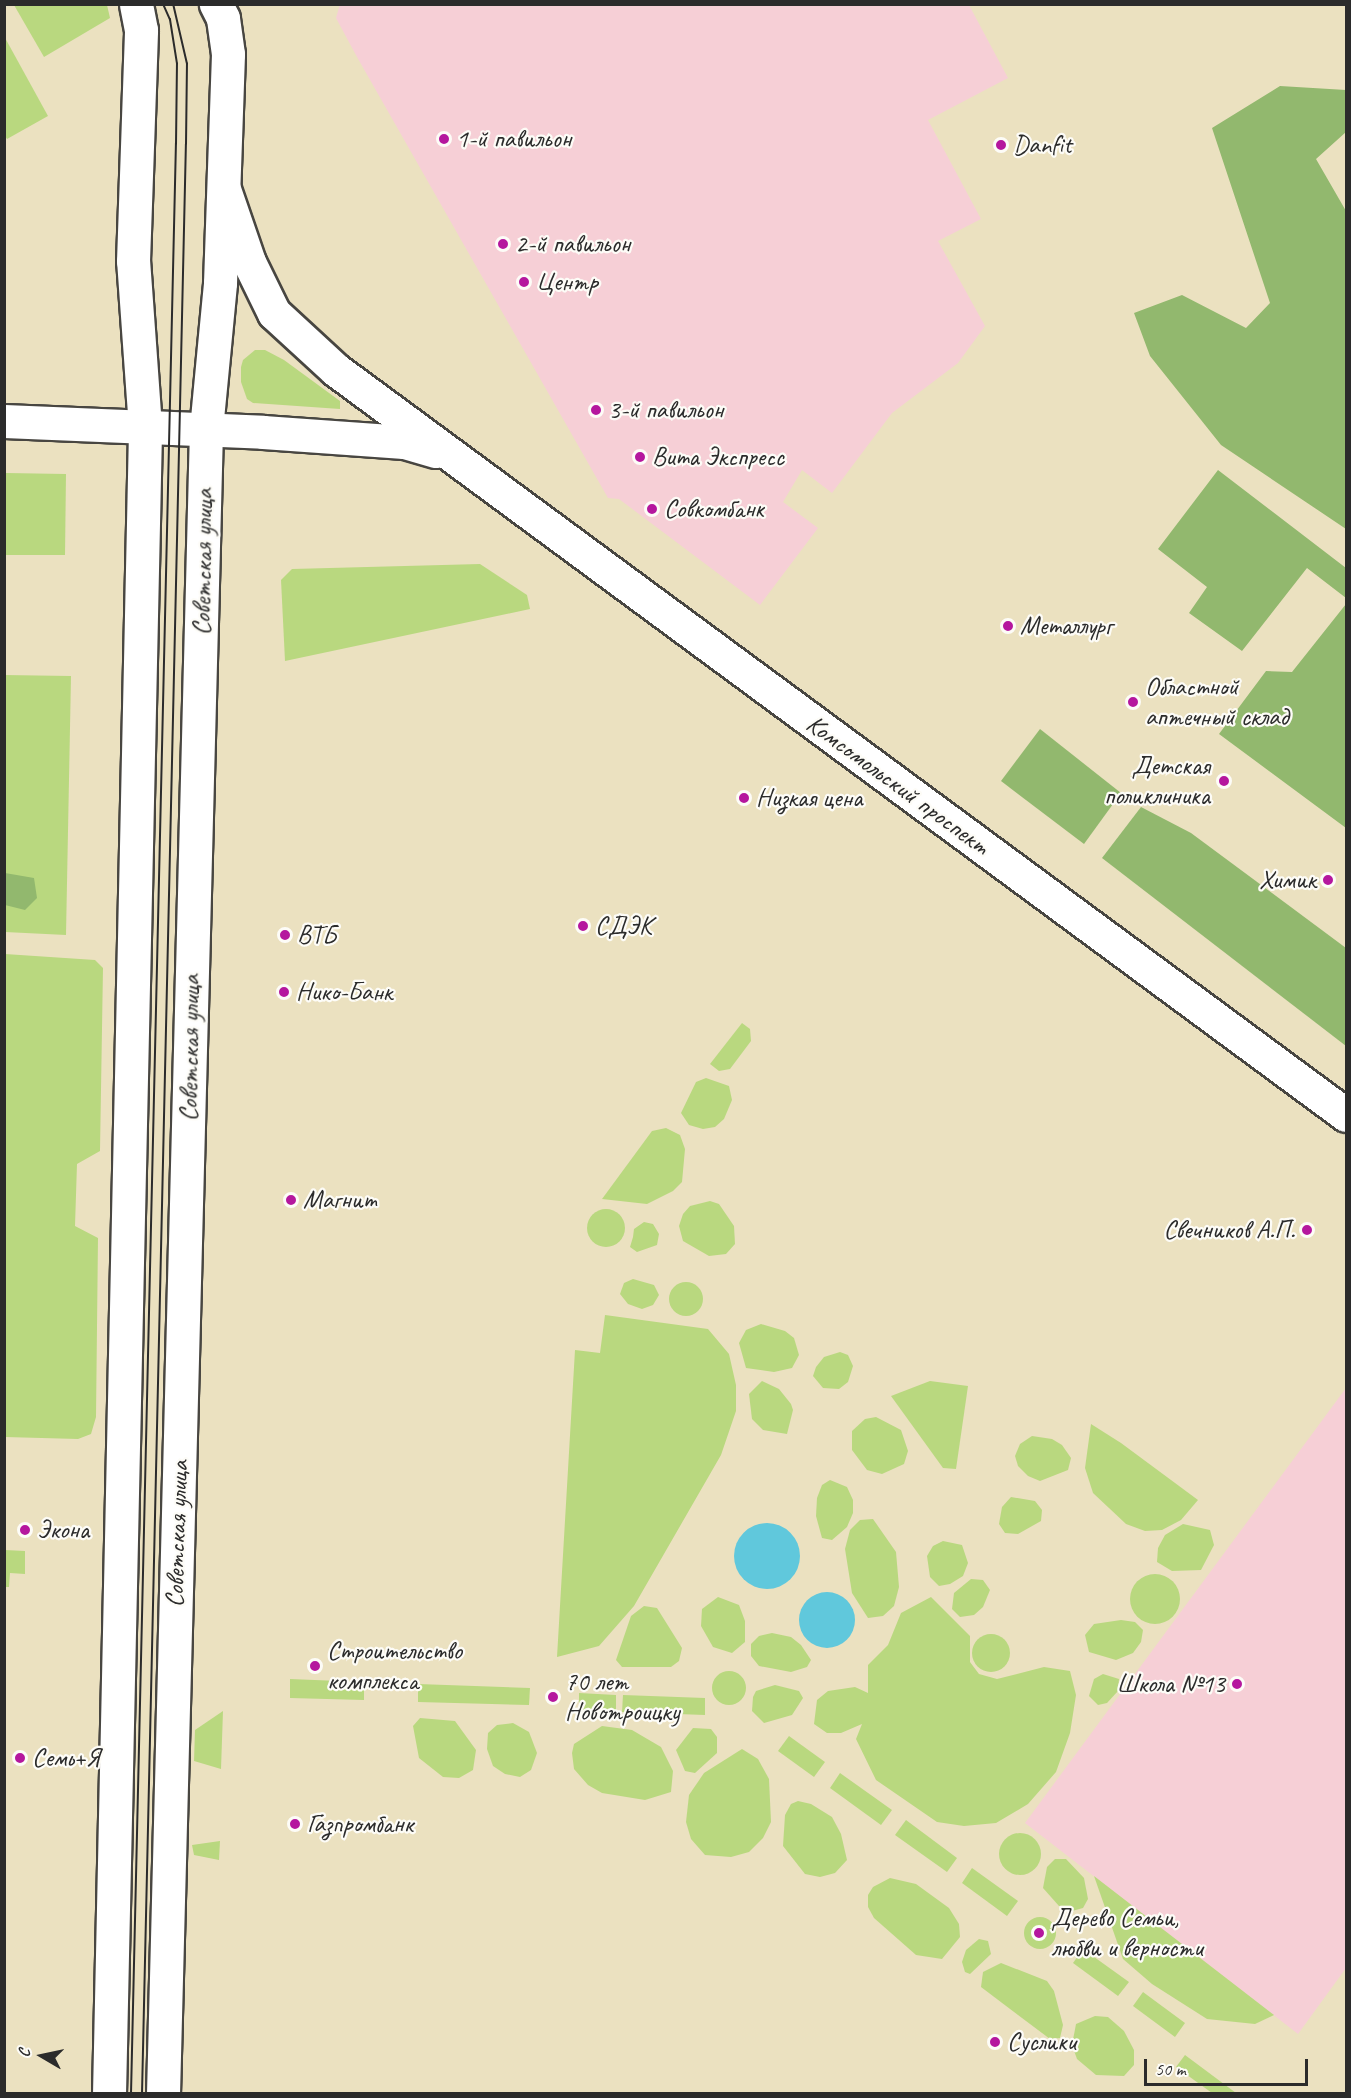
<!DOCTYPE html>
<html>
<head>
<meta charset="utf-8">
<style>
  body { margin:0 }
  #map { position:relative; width:1351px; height:2098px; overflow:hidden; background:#ebe1c0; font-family:Caveat,sans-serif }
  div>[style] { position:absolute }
  .built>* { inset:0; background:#f6cfd6 }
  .green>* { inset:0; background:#b9d87f }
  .round { border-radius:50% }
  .forest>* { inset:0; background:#92b86e }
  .water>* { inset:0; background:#60c8dc }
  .roads { filter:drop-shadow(2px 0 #484641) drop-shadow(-2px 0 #484641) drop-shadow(0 2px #484641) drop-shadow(0 -2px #484641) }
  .minor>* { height:33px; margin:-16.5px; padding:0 16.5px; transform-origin:16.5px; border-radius:16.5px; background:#fff }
  .major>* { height:33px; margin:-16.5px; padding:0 16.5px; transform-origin:16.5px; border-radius:16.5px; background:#fff }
  .tram>* { height:1.5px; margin:-0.75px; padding:0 0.75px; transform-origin:0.75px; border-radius:0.75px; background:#2b2b2b }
  .dots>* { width:16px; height:16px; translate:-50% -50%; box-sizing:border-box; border:3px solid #fdfcf7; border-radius:50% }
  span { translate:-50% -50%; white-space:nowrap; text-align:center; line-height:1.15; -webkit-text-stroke:4.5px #fdfcf7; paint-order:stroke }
  .poi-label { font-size:26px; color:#2b2b2b }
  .left { translate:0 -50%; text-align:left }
  .right { translate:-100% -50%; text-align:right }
  .street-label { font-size:26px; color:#2b2b2b }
  .frame { position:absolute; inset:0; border:6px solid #2b2b2b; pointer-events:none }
  .north { position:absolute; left:12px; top:2026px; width:60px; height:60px; -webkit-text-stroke:4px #fdfcf7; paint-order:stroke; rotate:279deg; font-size:16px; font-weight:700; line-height:24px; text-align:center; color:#2b2b2b }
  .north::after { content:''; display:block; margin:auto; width:21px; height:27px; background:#2b2b2b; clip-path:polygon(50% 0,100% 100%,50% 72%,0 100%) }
  .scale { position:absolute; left:1144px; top:2059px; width:164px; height:27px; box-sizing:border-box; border:3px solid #2b2b2b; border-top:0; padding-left:8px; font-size:18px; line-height:21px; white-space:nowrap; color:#2b2b2b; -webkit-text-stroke:4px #fdfcf7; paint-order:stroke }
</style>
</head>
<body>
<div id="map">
  <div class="built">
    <i style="clip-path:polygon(340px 4px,969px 5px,1008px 78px,928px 120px,981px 219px,938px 241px,985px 326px,958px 363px,892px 413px,832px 493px,802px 470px,783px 502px,818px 528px,760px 605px,619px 499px,608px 498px,357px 57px,336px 18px)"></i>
    <i style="clip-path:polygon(1346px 1388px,1346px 1968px,1298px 2034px,1025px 1823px)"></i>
  </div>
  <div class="green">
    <i style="clip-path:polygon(14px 5px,107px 5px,110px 18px,44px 57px)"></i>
    <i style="clip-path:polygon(4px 36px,48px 116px,7px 139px,4px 134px)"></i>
    <i style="clip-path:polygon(255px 350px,265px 350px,284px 360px,340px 401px,340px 409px,253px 403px,247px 399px,241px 382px,241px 367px,243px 360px)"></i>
    <i style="clip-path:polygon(6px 473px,66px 474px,65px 555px,5px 555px)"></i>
    <i style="clip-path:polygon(480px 564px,527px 595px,530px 609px,285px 661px,281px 580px,292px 569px)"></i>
    <i style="clip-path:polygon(4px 675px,71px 676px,66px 935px,5px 932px)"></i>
    <i style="clip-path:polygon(5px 954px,95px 960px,103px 968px,100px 1151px,77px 1164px,75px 1226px,98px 1238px,96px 1417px,91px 1434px,78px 1439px,5px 1437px)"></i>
    <i style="clip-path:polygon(742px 1023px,750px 1029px,751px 1041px,730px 1069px,719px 1071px,710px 1064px)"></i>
    <i style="clip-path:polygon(706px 1078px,729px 1086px,732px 1100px,724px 1119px,715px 1127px,703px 1129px,689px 1125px,681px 1113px,696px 1082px)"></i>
    <i style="clip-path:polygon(666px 1128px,680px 1135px,685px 1149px,682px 1182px,673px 1191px,647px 1204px,602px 1199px,652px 1131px)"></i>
    <i style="clip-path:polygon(710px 1201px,719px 1204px,734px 1226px,735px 1244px,726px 1254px,709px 1256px,683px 1241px,679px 1226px,683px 1214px,690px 1206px)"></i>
    <i class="round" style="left:587px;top:1209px;width:38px;height:38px"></i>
    <i style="clip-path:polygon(644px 1222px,653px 1224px,659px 1234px,657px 1245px,637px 1252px,630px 1247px,633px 1237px,634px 1229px)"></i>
    <i style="clip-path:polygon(633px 1279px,654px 1285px,659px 1295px,653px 1305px,642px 1309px,628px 1304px,620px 1294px,624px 1283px)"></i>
    <i class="round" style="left:669px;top:1282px;width:34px;height:34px"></i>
    <i style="clip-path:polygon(605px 1315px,708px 1329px,729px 1354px,736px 1385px,736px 1411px,721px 1455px,634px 1606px,599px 1646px,557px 1657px,575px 1350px,600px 1353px)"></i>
    <i style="clip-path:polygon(761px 1324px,785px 1331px,794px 1338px,799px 1355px,792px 1368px,774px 1372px,746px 1368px,739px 1343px,746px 1330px)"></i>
    <i style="clip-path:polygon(840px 1352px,848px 1355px,853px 1366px,848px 1382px,839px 1389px,823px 1388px,813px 1376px,816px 1367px,824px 1357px)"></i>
    <i style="clip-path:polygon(762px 1381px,779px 1389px,791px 1404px,793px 1410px,787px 1434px,763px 1430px,752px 1419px,749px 1394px)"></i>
    <i style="clip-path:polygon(930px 1381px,968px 1386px,956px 1469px,943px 1468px,891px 1396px)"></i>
    <i style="clip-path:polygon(876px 1417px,901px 1430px,908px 1451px,904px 1464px,882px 1474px,867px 1470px,852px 1450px,852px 1431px,865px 1419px)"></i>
    <i style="clip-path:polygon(1091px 1424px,1121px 1443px,1198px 1500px,1181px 1520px,1162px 1530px,1145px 1531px,1126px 1524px,1093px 1493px,1085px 1468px)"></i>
    <i style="clip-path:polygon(1032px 1436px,1052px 1439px,1062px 1445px,1071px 1458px,1068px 1470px,1040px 1481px,1028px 1476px,1018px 1466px,1015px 1456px,1020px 1444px)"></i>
    <i style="clip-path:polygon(830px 1480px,847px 1487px,853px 1500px,853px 1513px,847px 1527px,832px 1540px,822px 1538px,816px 1516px,817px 1498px,822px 1485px)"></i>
    <i style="clip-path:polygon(1011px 1497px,1035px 1501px,1042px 1510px,1041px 1521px,1018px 1534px,1005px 1533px,999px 1524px,1002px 1507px)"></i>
    <i style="clip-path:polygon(873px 1519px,896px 1552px,899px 1587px,894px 1606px,883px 1616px,868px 1618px,852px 1593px,845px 1549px,850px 1530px,860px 1520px)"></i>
    <i style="clip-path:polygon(1183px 1524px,1210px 1530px,1214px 1545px,1201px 1570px,1172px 1571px,1157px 1562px,1158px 1548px,1165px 1535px)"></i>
    <i style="clip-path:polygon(943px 1541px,962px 1545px,968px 1563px,963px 1576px,950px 1584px,939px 1586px,930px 1577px,927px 1556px,933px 1546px)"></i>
    <i style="clip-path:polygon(5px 1550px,25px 1551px,25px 1574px,10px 1573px,9px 1587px,5px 1587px)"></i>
    <i class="round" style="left:1130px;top:1574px;width:50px;height:50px"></i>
    <i style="clip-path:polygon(971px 1579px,983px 1580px,990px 1590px,983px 1607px,974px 1615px,960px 1617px,952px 1609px,954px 1593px)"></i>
    <i style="clip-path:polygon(718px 1597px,739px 1605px,745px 1621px,745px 1642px,732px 1653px,713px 1647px,701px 1626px,702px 1609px)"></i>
    <i style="clip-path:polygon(931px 1597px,970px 1636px,970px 1662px,979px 1674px,997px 1679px,1044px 1667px,1070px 1671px,1076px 1695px,1070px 1733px,1056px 1772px,1028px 1804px,996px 1823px,964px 1826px,937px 1822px,876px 1780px,856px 1739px,862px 1724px,841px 1733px,827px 1733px,814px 1724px,817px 1700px,828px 1691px,855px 1687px,868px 1693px,868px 1665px,888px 1645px,901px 1613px)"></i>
    <i style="clip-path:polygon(644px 1606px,657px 1608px,682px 1648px,679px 1661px,671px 1667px,622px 1667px,616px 1660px,631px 1616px)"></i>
    <i style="clip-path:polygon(1121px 1620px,1135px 1622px,1143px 1630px,1141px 1642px,1133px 1653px,1116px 1660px,1089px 1652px,1085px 1635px,1094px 1624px)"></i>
    <i style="clip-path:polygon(772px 1633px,791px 1637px,801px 1645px,811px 1660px,807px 1667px,791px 1672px,759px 1666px,751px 1656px,751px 1644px,759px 1636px)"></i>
    <i class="round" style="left:972px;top:1634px;width:38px;height:38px"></i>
    <i class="round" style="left:712px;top:1671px;width:34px;height:34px"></i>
    <i style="clip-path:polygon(1103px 1674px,1119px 1679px,1118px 1691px,1107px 1703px,1098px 1705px,1089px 1696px,1094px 1679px)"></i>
    <i style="clip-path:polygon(290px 1679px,364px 1682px,364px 1700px,290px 1698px)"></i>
    <i style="clip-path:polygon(418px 1684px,530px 1688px,529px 1705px,418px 1702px)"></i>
    <i style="clip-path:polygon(775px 1685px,799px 1691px,803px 1698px,792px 1715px,764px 1723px,752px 1711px,753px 1697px,756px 1691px)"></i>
    <i style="clip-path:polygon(579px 1693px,616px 1695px,616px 1712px,579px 1711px)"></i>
    <i style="clip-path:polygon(623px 1695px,705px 1698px,705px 1715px,622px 1712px)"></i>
    <i style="clip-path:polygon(223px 1711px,221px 1769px,194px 1761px,195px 1730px)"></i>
    <i style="clip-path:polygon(420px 1718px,455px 1721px,476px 1750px,473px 1770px,459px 1778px,443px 1777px,419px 1758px,413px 1726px)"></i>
    <i style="clip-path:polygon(513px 1723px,529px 1732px,537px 1753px,531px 1770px,520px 1777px,505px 1774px,493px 1766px,487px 1749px,488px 1733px,497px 1725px)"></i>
    <i style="clip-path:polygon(602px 1726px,632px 1730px,661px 1747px,673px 1771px,671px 1792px,645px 1800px,602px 1793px,588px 1785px,574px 1769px,572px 1753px,574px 1744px)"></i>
    <i style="clip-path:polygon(693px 1728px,711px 1729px,717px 1737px,717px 1753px,695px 1773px,685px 1771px,676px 1750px)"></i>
    <i style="clip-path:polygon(789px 1736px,825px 1762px,814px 1777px,778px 1751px)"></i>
    <i style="clip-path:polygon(742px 1749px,758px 1759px,769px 1779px,771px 1822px,763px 1838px,749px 1852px,731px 1857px,705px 1855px,691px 1839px,686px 1822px,689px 1795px,704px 1773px)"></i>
    <i style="clip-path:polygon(840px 1773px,892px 1810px,881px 1825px,830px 1788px)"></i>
    <i style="clip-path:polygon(798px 1801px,811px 1804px,832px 1817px,841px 1834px,847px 1860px,835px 1873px,820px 1877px,805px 1874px,783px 1846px,785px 1815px,791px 1804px)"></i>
    <i style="clip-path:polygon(906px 1820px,957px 1858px,947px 1872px,895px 1835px)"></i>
    <i class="round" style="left:999px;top:1833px;width:42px;height:42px"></i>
    <i style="clip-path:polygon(220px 1841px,219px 1860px,194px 1855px,192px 1845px)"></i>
    <i style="clip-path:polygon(1055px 1859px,1066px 1859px,1084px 1878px,1088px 1899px,1083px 1908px,1072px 1911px,1059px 1906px,1043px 1888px,1047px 1867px)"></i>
    <i style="clip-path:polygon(972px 1868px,1018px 1901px,1007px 1916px,962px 1883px)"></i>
    <i style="clip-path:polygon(1094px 1876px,1274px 2015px,1255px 2024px,1207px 2019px,1152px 1984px,1123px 1959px)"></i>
    <i style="clip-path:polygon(890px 1878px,916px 1884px,949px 1908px,959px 1924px,960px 1937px,942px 1959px,916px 1955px,874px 1918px,868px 1907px,868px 1895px,873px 1887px)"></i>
    <i class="round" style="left:1024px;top:1917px;width:32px;height:32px"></i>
    <i style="clip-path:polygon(979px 1939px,988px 1941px,991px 1954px,970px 1974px,965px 1972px,962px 1962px,966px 1950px)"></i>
    <i style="clip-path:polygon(1083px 1949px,1129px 1982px,1118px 1996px,1073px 1963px)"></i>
    <i style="clip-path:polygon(1001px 1963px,1047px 1981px,1054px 1991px,1063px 2025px,1060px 2038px,1050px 2039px,981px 1987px,983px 1972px)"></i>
    <i style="clip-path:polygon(1143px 1992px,1185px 2023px,1175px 2037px,1133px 2006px)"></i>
    <i style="clip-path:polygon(1095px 2016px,1108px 2017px,1124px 2031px,1134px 2050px,1134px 2065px,1124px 2076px,1096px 2075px,1077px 2059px,1072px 2045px,1076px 2024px)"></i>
    <i style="clip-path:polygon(1185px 2055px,1236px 2093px,1212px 2093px,1176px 2067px)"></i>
  </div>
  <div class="forest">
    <i style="clip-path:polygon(1280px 86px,1346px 90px,1346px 132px,1316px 159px,1346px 211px,1346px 529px,1221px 445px,1150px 356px,1134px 313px,1182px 295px,1246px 328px,1270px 303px,1212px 128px)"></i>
    <i style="clip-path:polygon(1218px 470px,1346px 568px,1346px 598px,1307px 568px,1242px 651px,1189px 613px,1207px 587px,1158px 549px)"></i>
    <i style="clip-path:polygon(1346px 604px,1346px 828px,1219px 734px,1266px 671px,1292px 672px)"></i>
    <i style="clip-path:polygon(1040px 729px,1121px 793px,1084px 844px,1001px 781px)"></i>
    <i style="clip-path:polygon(1141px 807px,1191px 833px,1346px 948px,1346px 1046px,1102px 858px)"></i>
    <i style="clip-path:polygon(5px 873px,34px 878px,37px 898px,25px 910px,5px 905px)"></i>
  </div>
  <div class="water">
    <i class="round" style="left:734px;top:1523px;width:66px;height:66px"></i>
    <i class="round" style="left:799px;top:1592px;width:56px;height:56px"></i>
  </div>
  <div class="roads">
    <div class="minor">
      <i style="left:224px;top:189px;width:77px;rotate:71.1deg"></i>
      <i style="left:249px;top:262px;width:57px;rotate:63.9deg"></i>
      <i style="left:274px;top:313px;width:84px;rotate:42.6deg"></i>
      <i style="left:336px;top:370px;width:1255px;rotate:36.41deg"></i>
      <i style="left:4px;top:421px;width:259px;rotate:2.4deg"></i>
      <i style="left:263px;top:432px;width:141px;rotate:4.1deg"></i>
      <i style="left:404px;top:442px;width:33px;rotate:16deg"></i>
    </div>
    <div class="major">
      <i style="left:109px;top:2094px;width:1667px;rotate:-88.76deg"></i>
      <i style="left:145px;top:427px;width:166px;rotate:-94.1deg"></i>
      <i style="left:133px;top:261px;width:231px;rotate:-88deg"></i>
      <i style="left:141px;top:30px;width:26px;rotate:-101deg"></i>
      <i style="left:163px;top:2094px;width:1666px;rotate:-88.52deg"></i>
      <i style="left:206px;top:429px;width:147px;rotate:-84.5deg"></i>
      <i style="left:220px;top:283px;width:229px;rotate:-88deg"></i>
      <i style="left:228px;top:54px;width:36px;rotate:-98deg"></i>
      <i style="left:223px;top:18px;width:16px;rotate:-117deg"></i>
    </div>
  </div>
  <div class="tram">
    <i style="left:131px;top:2094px;width:1951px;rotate:-88.68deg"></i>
    <i style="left:176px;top:144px;width:80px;rotate:-89.3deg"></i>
    <i style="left:177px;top:64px;width:45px;rotate:-99deg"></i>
    <i style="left:170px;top:20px;width:17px;rotate:-114deg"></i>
    <i style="left:142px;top:2094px;width:1950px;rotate:-88.71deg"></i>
    <i style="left:186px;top:144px;width:80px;rotate:-89.3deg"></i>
    <i style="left:187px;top:64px;width:62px;rotate:-103.1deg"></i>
  </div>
  <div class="dots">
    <i style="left:444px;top:139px;background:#b5179e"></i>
    <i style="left:1001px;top:145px;background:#b5179e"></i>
    <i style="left:503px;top:244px;background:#b5179e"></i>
    <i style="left:524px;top:282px;background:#b5179e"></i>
    <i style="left:596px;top:410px;background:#b5179e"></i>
    <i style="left:640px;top:457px;background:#b5179e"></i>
    <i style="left:652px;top:509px;background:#b5179e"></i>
    <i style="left:1008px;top:626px;background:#b5179e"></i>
    <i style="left:1133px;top:702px;background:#b5179e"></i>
    <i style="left:1224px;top:781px;background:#b5179e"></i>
    <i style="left:744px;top:798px;background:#b5179e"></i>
    <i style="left:1328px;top:880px;background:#b5179e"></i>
    <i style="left:583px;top:926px;background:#b5179e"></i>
    <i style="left:285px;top:935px;background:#b5179e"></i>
    <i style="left:284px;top:992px;background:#b5179e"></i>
    <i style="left:291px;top:1200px;background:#b5179e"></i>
    <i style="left:1307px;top:1230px;background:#b5179e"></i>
    <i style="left:25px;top:1530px;background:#b5179e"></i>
    <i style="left:315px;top:1666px;background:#b5179e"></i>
    <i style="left:1237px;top:1684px;background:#b5179e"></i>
    <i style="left:553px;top:1697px;background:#b5179e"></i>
    <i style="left:20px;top:1758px;background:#b5179e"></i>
    <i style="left:295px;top:1824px;background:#b5179e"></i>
    <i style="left:1039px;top:1933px;background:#b5179e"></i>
    <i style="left:995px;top:2042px;background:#b5179e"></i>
  </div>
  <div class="poi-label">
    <span class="left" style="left:456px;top:139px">1-й павильон</span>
    <span class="left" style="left:1013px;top:145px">Danfit</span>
    <span class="left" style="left:515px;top:244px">2-й павильон</span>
    <span class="left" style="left:536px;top:282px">Центр</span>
    <span class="left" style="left:608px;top:410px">3-й павильон</span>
    <span class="left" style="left:652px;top:457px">Вита Экспресс</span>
    <span class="left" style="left:664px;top:509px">Совкомбанк</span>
    <span class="left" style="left:1020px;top:626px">Металлург</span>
    <span class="left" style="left:1145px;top:702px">Областной<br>аптечный склад</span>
    <span class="right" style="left:1210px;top:781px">Детская<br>поликлиника</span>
    <span class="left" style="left:756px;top:798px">Низкая цена</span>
    <span class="right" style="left:1316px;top:880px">Химик</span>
    <span class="left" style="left:595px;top:926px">СДЭК</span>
    <span class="left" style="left:297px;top:935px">ВТБ</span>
    <span class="left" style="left:296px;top:992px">Нико-Банк</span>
    <span class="left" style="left:303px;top:1200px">Магнит</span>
    <span class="right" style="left:1295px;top:1230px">Свечников А.П.</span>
    <span class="left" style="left:37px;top:1530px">Экона</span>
    <span class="left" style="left:327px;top:1666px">Строительство<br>комплекса</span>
    <span class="left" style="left:565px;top:1697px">70 лет<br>Новотроицку</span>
    <span class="right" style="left:1225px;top:1684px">Школа №13</span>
    <span class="left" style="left:32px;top:1758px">Семь+Я</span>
    <span class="left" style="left:307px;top:1824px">Газпромбанк</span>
    <span class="left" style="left:1051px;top:1933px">Дерево Семьи,<br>любви и верности</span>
    <span class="left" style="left:1007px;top:2042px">Суслики</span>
  </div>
  <div class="street-label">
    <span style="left:203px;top:562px;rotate:-89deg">Советская улица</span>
    <span style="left:898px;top:785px;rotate:36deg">Комсомольский проспект</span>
    <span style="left:190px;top:1048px;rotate:-89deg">Советская улица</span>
    <span style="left:177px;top:1534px;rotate:-88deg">Советская улица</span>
  </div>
  <div class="frame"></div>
  <div class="north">С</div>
  <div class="scale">50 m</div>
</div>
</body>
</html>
